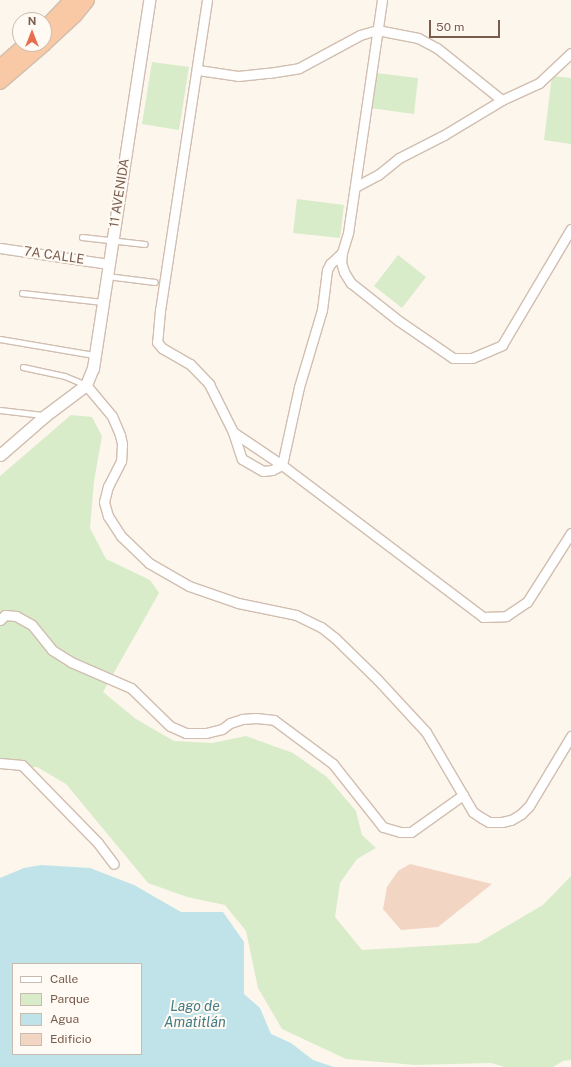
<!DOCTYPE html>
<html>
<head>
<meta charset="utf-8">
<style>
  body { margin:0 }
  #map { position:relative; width:571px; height:1067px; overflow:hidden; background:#fdf6ec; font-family:"Public Sans",sans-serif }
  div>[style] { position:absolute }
  .green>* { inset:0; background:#d8ecc9 }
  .water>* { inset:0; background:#bfe3e8 }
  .building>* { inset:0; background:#f3d5c3 }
  .roads { filter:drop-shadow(1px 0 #d1beb0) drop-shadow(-1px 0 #d1beb0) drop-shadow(0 1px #d1beb0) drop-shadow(0 -1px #d1beb0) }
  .service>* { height:4.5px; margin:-2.25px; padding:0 2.25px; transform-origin:2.25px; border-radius:2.25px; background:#fff }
  .minor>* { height:9px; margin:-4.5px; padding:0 4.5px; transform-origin:4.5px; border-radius:4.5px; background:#fff }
  .tertiary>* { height:11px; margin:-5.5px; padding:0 5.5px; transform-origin:5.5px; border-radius:5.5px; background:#fff }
  .trunk>* { height:14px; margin:-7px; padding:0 7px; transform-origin:7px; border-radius:7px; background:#f9c8a4 }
  span { translate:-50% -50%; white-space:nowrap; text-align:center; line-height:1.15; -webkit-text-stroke:4px #fffaf3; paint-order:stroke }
  .street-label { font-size:13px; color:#7a5c4d }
  .water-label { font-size:14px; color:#437c86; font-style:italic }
  .legend { position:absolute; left:12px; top:963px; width:130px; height:92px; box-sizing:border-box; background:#fffaf3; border:1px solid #cabbb1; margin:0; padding:5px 7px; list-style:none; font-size:12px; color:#7a5c4d }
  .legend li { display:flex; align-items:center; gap:8px; height:20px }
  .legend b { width:20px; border:1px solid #cabbb1 }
  .north { position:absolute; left:12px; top:12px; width:40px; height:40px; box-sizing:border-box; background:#fffaf3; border:1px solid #cabbb1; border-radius:50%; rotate:0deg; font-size:11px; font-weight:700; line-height:16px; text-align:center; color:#7a5c4d }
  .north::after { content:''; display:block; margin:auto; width:14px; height:18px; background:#e76f51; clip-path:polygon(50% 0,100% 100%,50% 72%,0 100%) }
  .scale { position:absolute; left:429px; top:20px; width:71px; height:18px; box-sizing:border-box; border:2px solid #7a5c4d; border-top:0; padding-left:5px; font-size:12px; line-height:14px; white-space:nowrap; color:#7a5c4d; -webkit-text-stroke:3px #fffaf3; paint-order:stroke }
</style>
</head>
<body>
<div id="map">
  <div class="green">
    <i style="clip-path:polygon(152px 62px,189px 67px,179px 130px,142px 124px)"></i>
    <i style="clip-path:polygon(375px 73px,418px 78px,414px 114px,370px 108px)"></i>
    <i style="clip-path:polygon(552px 76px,571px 78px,571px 144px,544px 140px)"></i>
    <i style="clip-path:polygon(297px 199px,344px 205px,340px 238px,293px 233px)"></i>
    <i style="clip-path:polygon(398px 255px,426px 277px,402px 308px,374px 286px)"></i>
    <i style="clip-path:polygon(71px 415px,92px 417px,102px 436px,94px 481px,90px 528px,106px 559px,150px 580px,159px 593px,103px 692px,136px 719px,174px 741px,212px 743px,246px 736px,293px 753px,327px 777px,356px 811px,362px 835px,376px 848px,357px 859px,340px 883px,335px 917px,362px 950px,478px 943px,543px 905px,571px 876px,571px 1060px,563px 1061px,553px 1067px,505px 1067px,491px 1063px,415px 1065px,346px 1059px,282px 1029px,258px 988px,246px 931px,225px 905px,187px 897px,148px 883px,66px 784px,37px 767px,0 769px,0 476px)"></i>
  </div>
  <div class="water">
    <i style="clip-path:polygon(evenodd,41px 865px,90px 868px,134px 885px,181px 912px,223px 912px,244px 942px,244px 994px,260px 1008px,271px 1034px,291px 1043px,313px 1060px,334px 1067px,0 1067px,0 878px,24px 868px,41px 865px,13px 964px,141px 964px,141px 1054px,13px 1054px,13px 964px)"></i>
  </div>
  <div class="building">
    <i style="clip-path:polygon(410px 864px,492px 884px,438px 927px,401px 930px,383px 909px,387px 887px,398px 871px)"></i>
  </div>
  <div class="roads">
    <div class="service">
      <i style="left:82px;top:237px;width:63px;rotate:6.3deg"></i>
      <i style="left:107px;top:276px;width:48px;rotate:7.1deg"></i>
      <i style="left:22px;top:293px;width:81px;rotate:6.4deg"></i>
      <i style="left:0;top:339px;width:95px;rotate:9.7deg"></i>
      <i style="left:23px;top:367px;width:43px;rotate:12.1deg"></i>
      <i style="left:65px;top:376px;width:21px;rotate:23deg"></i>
      <i style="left:0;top:410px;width:43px;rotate:6.6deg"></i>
    </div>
    <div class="minor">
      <i style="left:207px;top:0;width:314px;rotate:98.6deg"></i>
      <i style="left:160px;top:310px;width:32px;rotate:95deg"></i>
      <i style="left:157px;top:342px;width:8px;rotate:50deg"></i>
      <i style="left:162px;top:348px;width:32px;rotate:30deg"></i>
      <i style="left:190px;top:364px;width:28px;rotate:46deg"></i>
      <i style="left:209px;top:384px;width:54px;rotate:63.4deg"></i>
      <i style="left:233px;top:432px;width:28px;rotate:72deg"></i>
      <i style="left:242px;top:459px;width:24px;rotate:30deg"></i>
      <i style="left:263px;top:471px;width:9px;rotate:-6deg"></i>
      <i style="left:272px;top:470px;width:11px;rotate:-27deg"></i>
      <i style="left:282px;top:465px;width:252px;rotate:37.1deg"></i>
      <i style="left:483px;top:617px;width:23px;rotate:-2deg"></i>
      <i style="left:506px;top:616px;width:25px;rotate:-34deg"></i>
      <i style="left:527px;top:602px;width:82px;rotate:-57.5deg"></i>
      <i style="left:382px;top:0;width:235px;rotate:98.3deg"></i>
      <i style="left:348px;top:233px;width:21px;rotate:107deg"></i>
      <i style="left:342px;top:253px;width:9px;rotate:96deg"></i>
      <i style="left:341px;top:262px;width:10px;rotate:73deg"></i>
      <i style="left:344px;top:272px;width:13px;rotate:58deg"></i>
      <i style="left:351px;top:283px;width:61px;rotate:38.4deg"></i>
      <i style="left:399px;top:321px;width:65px;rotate:34.4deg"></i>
      <i style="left:453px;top:358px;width:19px"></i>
      <i style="left:472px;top:358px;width:33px;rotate:-23deg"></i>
      <i style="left:502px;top:345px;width:135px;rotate:-59.3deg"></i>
      <i style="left:198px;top:70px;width:40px;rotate:8.5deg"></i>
      <i style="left:238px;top:76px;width:31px;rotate:-6deg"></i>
      <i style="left:269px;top:73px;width:30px;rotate:-9deg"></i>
      <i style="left:299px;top:68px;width:69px;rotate:-28.4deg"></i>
      <i style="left:360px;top:35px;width:18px;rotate:-16deg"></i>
      <i style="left:377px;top:30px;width:42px;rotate:11deg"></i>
      <i style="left:418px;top:38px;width:21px;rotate:28deg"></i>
      <i style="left:437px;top:48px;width:83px;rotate:38.7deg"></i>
      <i style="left:502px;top:100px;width:41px;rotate:-24.7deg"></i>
      <i style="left:539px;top:83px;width:44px;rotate:-43.2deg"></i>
      <i style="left:355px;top:187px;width:26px;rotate:-28deg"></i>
      <i style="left:378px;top:175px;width:27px;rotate:-39deg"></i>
      <i style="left:399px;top:158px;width:51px;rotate:-27.1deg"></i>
      <i style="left:444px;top:135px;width:68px;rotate:-31.1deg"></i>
      <i style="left:0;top:248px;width:110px;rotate:8.4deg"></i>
      <i style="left:86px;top:385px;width:40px;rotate:50deg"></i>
      <i style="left:112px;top:416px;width:21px;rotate:67deg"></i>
      <i style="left:120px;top:435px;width:9px;rotate:77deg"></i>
      <i style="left:122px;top:444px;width:17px;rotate:93deg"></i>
      <i style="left:121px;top:461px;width:28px;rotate:117deg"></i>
      <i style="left:108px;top:486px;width:16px;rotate:104deg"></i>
      <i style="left:104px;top:502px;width:15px;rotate:74deg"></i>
      <i style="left:108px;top:516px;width:24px;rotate:57deg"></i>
      <i style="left:121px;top:536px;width:39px;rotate:44deg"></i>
      <i style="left:149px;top:563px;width:46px;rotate:29.9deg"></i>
      <i style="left:189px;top:586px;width:52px;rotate:19.1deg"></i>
      <i style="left:238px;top:603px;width:59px;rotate:11.7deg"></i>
      <i style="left:296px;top:615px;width:28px;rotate:26deg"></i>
      <i style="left:321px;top:627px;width:18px;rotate:38deg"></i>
      <i style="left:335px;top:638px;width:59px;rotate:44.3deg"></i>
      <i style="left:377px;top:679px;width:72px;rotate:47.2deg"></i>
      <i style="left:426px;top:732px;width:93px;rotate:59.6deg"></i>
      <i style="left:473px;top:812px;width:11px;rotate:34deg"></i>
      <i style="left:482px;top:818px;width:8px;rotate:30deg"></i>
      <i style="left:489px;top:822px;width:13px"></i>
      <i style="left:502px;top:822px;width:9px;rotate:-13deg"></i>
      <i style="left:511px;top:820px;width:12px;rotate:-31deg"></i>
      <i style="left:521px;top:814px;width:11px;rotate:-45deg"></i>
      <i style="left:529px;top:806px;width:82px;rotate:-59deg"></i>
      <i style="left:233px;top:432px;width:59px;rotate:34deg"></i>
      <i style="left:282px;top:465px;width:80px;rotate:-77.7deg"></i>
      <i style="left:299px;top:387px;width:80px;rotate:-73.4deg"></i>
      <i style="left:322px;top:310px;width:40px;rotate:-82.9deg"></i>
      <i style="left:327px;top:270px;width:7px;rotate:-63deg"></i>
      <i style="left:330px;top:264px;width:16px;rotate:-43deg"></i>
      <i style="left:0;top:620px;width:7px;rotate:-45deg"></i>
      <i style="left:5px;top:615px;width:11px;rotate:5deg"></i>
      <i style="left:16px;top:616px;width:18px;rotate:29deg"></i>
      <i style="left:32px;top:625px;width:32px;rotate:51deg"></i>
      <i style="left:52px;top:650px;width:22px;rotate:32deg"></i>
      <i style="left:71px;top:662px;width:65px;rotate:23.4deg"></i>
      <i style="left:131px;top:688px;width:54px;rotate:44.3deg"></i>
      <i style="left:170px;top:726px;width:17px;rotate:24deg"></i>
      <i style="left:186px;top:733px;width:20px"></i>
      <i style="left:206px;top:733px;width:16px;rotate:-14deg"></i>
      <i style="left:222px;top:729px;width:10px;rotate:-37deg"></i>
      <i style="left:230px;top:723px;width:13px;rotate:-18deg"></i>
      <i style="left:242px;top:719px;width:14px;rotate:-4deg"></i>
      <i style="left:256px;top:718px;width:18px;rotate:6deg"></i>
      <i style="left:274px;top:720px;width:74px;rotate:36.7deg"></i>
      <i style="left:333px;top:764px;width:80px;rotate:51.6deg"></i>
      <i style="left:383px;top:827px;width:18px;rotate:16deg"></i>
      <i style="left:400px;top:832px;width:11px"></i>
      <i style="left:411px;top:832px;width:64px;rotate:-35.4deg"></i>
      <i style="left:0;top:763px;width:22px;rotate:5deg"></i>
      <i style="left:22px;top:765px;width:109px;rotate:45.7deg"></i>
      <i style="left:98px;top:843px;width:26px;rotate:53deg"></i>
    </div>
    <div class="tertiary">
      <i style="left:0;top:455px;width:61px;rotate:-41deg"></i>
      <i style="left:46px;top:415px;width:50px;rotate:-36.9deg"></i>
      <i style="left:86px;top:385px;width:18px;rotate:-68deg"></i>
      <i style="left:93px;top:368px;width:372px;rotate:-81.3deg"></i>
    </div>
    <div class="trunk">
      <i style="left:44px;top:29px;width:40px;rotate:-46deg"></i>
      <i style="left:44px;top:44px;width:42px;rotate:-43.1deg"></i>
      <i style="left:75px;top:15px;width:19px;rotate:-51deg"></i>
      <i style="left:0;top:67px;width:35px;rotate:-41deg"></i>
      <i style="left:0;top:82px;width:58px;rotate:-40.8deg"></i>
    </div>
  </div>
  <div class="street-label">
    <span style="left:120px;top:193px;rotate:-81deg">11 AVENIDA</span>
    <span style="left:54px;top:256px;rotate:8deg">7A CALLE</span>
  </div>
  <div class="water-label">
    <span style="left:195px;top:1014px">Lago de<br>Amatitlán</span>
  </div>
  <ul class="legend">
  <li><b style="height:5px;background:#fff"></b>Calle</li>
  <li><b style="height:11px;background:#d8ecc9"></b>Parque</li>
  <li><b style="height:11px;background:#bfe3e8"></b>Agua</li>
  <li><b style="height:11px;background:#f3d5c3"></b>Edificio</li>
  </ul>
  <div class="north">N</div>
  <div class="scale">50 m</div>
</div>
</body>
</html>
